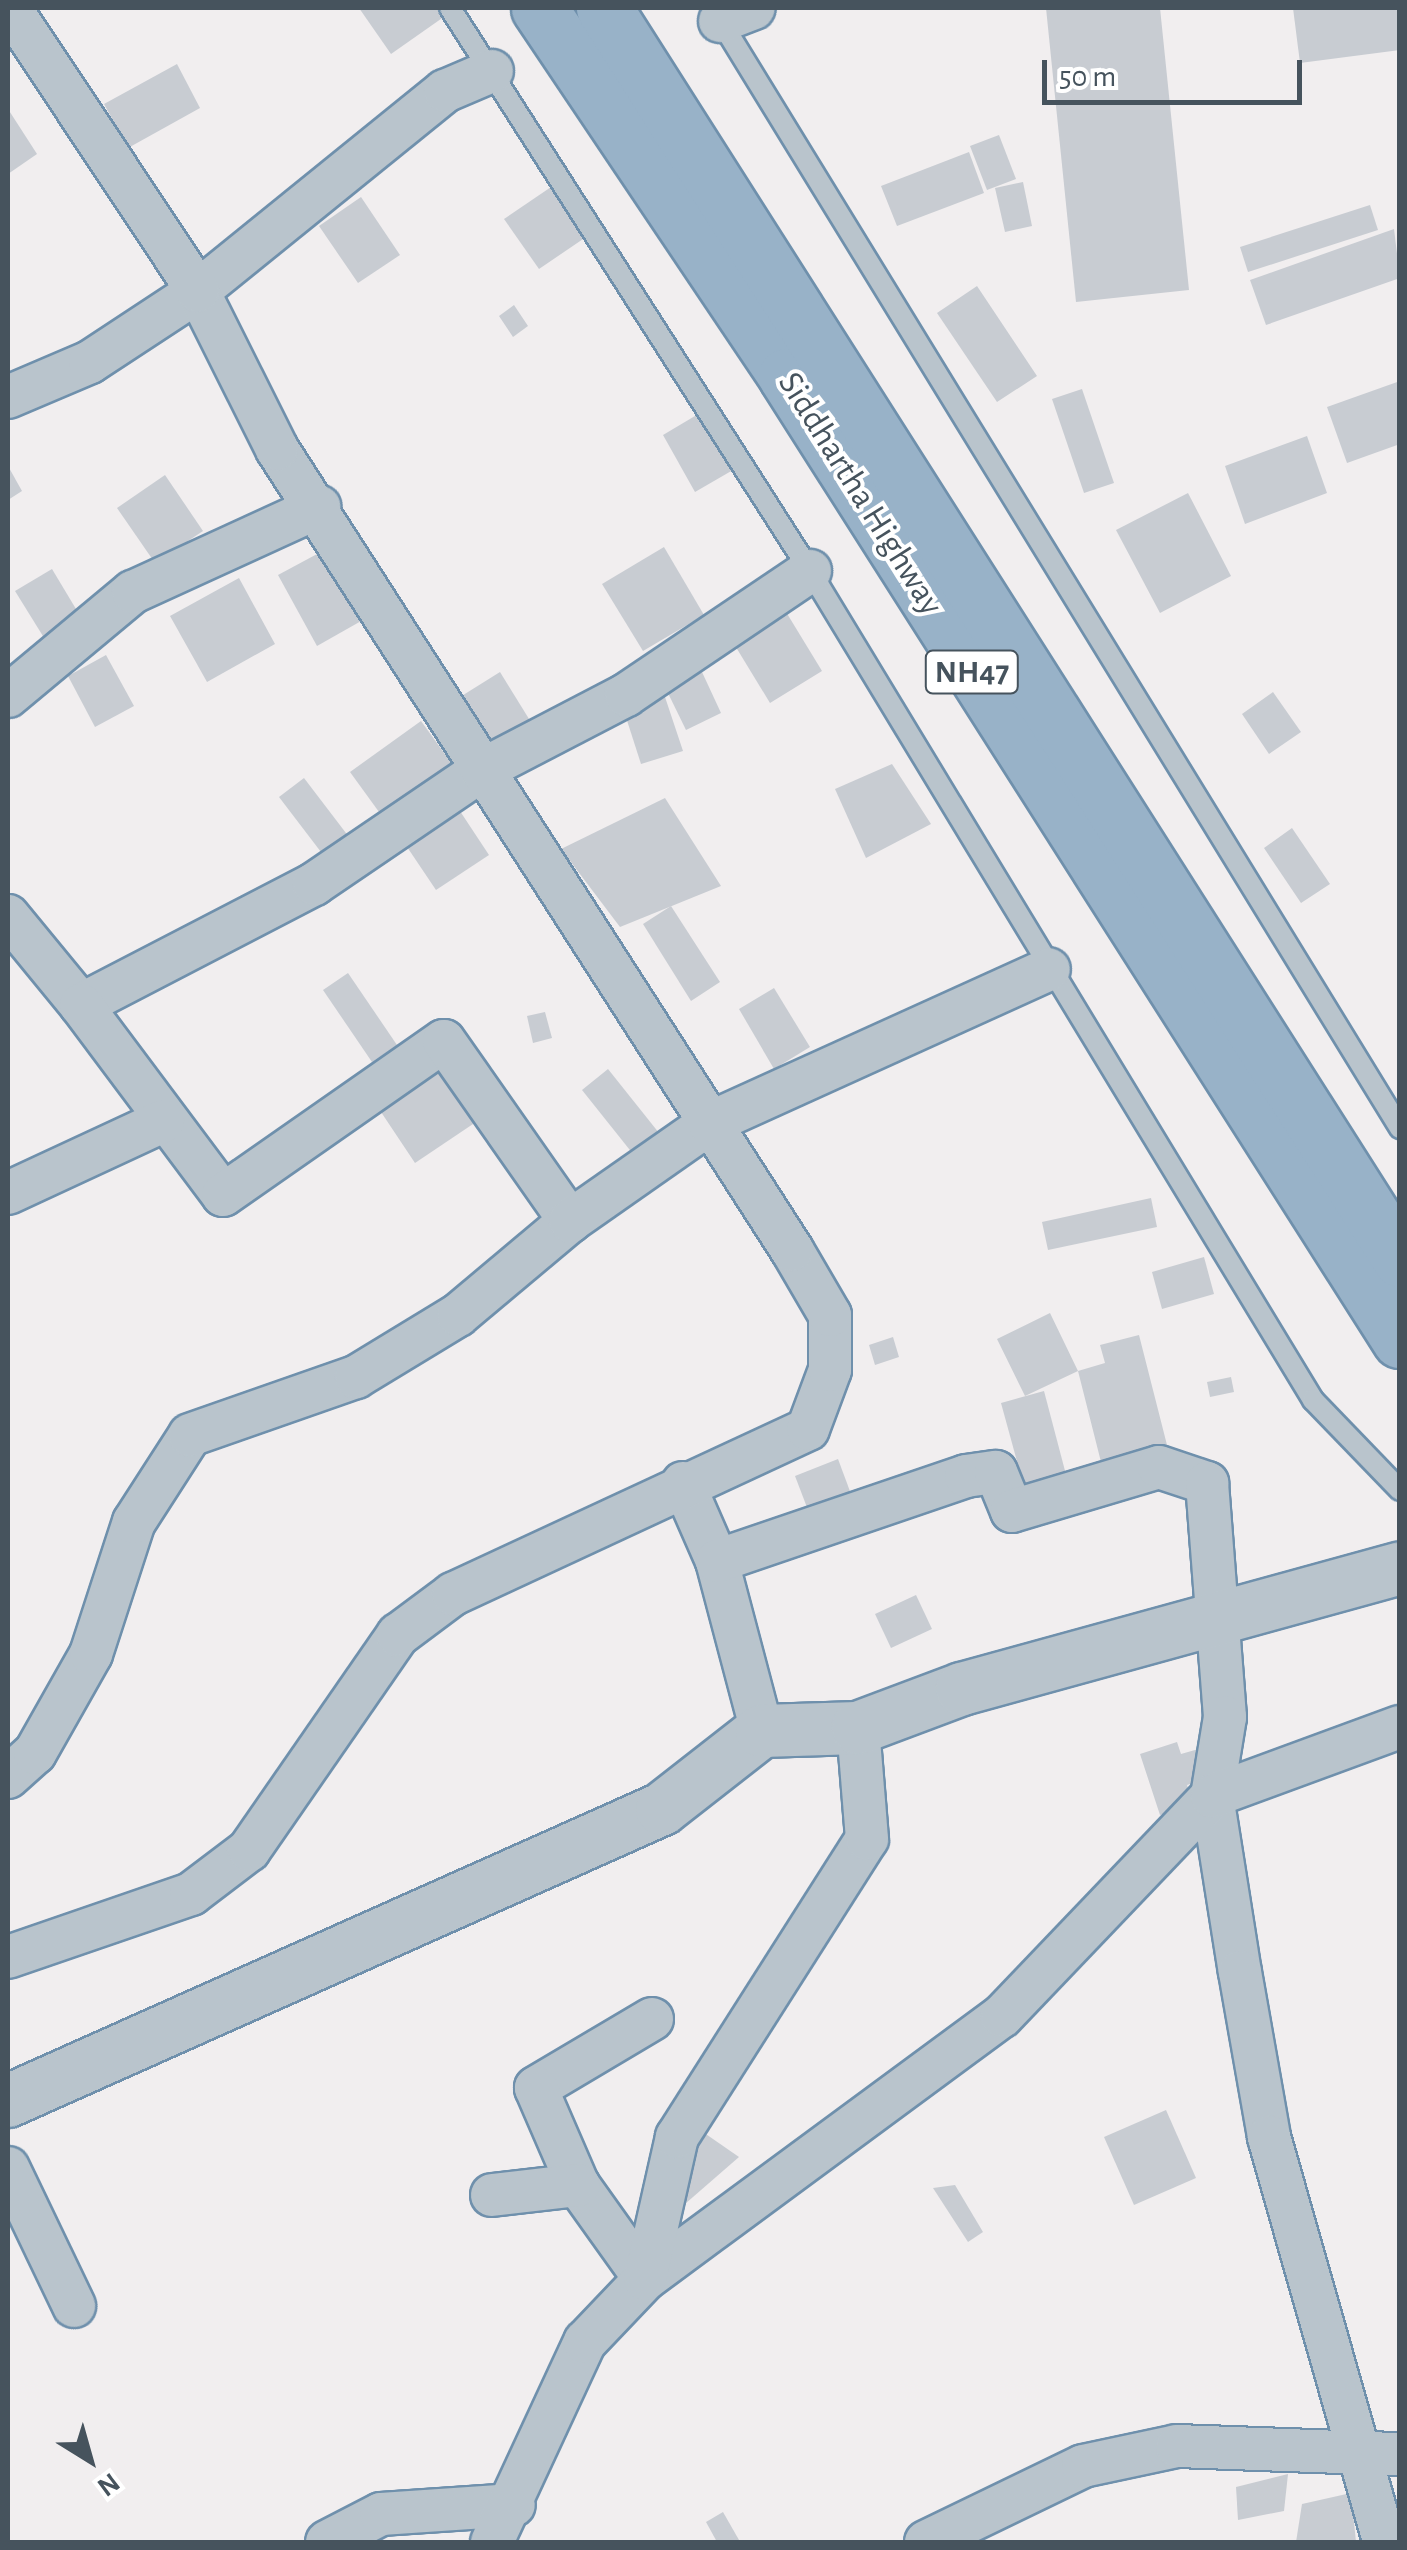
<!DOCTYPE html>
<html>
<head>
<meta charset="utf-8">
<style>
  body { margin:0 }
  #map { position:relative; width:1407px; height:2550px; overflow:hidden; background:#f1eeef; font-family:"Alegreya Sans",sans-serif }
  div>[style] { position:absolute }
  .building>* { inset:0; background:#c8ccd2 }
  .roads { filter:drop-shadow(2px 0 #6f90ac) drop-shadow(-2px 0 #6f90ac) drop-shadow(0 2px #6f90ac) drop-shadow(0 -2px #6f90ac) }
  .service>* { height:20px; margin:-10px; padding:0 10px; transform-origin:10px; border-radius:10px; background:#b9c4cc }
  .minor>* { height:42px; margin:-21px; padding:0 21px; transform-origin:21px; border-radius:21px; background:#b9c4cc }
  .tertiary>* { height:52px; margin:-26px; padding:0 26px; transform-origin:26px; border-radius:26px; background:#b9c4cc }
  .trunk>* { height:55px; margin:-27.5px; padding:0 27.5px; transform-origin:27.5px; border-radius:27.5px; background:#98b2c8 }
  span { translate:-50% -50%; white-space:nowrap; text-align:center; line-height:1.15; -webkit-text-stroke:8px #fff; paint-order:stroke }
  .shield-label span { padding:2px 8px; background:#fff; border:2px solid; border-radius:8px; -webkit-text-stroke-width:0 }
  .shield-label { font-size:32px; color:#46535d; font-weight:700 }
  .street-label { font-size:35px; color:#46535d }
  .frame { position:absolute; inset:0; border:10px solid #46535d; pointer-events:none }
  .north { position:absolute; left:40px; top:2410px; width:100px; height:100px; -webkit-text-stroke:8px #fff; paint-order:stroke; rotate:143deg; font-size:28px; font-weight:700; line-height:40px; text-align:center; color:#46535d }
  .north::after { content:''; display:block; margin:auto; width:35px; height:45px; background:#46535d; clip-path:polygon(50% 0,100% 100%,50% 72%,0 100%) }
  .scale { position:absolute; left:1042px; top:60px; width:260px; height:45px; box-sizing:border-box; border:5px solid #46535d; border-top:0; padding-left:12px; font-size:30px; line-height:35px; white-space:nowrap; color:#46535d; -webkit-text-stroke:8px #fff; paint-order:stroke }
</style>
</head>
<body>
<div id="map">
  <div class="building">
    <i style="clip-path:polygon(359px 8px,444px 8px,448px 14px,391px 54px)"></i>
    <i style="clip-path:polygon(1046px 8px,1160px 8px,1189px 290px,1076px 302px)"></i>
    <i style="clip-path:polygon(1293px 8px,1400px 8px,1400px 50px,1300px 63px)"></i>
    <i style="clip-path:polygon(177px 64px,200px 108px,128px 148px,104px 104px)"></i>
    <i style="clip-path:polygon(8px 109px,37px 154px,8px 174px)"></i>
    <i style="clip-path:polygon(999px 135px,1016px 179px,987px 190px,970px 146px)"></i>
    <i style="clip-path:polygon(969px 152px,984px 193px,897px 226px,881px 186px)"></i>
    <i style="clip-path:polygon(1023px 182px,1032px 226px,1005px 232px,995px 188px)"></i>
    <i style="clip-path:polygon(554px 185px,589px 235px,539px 269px,504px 219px)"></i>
    <i style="clip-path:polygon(361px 197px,400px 255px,358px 283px,319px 226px)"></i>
    <i style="clip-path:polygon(1370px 205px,1378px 230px,1248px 272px,1240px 247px)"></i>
    <i style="clip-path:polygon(1394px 229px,1400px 278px,1266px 325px,1250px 280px)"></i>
    <i style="clip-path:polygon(977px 286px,1037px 376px,997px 402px,937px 313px)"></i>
    <i style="clip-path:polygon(514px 305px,528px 326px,513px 337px,499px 316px)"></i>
    <i style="clip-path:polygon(1400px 381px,1400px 444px,1347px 463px,1327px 407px)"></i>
    <i style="clip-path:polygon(1082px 389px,1114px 483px,1084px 493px,1052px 399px)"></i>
    <i style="clip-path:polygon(700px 413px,733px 470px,695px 492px,663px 435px)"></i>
    <i style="clip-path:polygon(1307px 436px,1327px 493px,1245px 524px,1225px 466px)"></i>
    <i style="clip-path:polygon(8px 466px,22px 491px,8px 500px)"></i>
    <i style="clip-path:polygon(165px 475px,203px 531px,155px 563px,117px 508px)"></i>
    <i style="clip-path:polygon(1188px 493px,1231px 576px,1160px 613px,1116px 530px)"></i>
    <i style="clip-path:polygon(332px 546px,370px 616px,317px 646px,278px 575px)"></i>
    <i style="clip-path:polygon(664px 547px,704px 615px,643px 651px,602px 584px)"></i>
    <i style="clip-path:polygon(52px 569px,82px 619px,46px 641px,15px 591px)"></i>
    <i style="clip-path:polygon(239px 578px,275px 644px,207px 682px,170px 616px)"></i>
    <i style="clip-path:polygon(783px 607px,822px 671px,770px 703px,731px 639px)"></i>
    <i style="clip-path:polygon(106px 655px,134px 706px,95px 727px,68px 676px)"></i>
    <i style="clip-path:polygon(500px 672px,534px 727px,494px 752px,460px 697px)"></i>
    <i style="clip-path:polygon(702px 672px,721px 713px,686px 730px,666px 689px)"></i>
    <i style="clip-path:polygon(1273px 692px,1301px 732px,1269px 754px,1242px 714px)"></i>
    <i style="clip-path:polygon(664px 694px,683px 751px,641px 764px,623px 708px)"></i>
    <i style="clip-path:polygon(421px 721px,458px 772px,387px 823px,350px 772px)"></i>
    <i style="clip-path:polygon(892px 764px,931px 824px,866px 858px,835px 789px)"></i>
    <i style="clip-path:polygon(304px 778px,349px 837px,324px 856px,279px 797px)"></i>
    <i style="clip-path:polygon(665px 798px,721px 886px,620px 927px,561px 849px)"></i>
    <i style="clip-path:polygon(452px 799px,489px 855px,436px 890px,399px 835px)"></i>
    <i style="clip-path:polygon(1292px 828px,1330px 884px,1301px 903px,1264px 848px)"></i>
    <i style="clip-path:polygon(671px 906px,720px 982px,691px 1001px,643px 924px)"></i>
    <i style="clip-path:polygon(348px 973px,397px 1045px,372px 1062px,323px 990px)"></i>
    <i style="clip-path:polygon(774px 988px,810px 1047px,774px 1069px,739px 1009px)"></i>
    <i style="clip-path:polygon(545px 1012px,552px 1038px,533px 1043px,527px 1016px)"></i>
    <i style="clip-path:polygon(436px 1058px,479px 1120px,415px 1163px,373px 1100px)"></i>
    <i style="clip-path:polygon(608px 1069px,667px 1143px,641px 1164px,582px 1090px)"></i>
    <i style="clip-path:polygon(1151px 1198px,1157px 1227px,1048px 1250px,1042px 1222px)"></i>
    <i style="clip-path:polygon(1204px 1257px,1214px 1294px,1162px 1309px,1152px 1272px)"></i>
    <i style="clip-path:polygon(1050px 1313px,1078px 1371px,1105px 1363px,1100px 1345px,1139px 1335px,1167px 1445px,1101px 1462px,1078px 1371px,1025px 1396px,997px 1339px)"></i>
    <i style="clip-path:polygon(893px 1337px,899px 1357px,875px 1365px,869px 1345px)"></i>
    <i style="clip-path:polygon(1231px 1377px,1234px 1392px,1210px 1397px,1207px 1382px)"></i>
    <i style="clip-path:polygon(1044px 1391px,1069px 1486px,1027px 1498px,1001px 1403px)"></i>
    <i style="clip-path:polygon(838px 1459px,851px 1494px,808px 1510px,795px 1476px)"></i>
    <i style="clip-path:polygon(916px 1595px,932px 1629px,891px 1648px,875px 1614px)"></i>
    <i style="clip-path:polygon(1177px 1742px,1181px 1754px,1202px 1748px,1211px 1777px,1187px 1785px,1193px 1804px,1160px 1815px,1140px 1754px)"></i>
    <i style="clip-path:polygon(1166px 2110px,1196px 2178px,1134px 2205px,1104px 2137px)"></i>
    <i style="clip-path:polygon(700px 2130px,739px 2157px,670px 2217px)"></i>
    <i style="clip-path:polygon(955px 2185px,983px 2232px,968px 2242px,933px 2188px)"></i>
    <i style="clip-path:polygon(1288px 2474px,1284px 2511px,1238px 2520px,1236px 2487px)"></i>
    <i style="clip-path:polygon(1351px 2493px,1356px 2542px,1296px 2542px,1302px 2504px)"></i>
    <i style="clip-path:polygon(723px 2512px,739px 2540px,734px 2542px,717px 2542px,706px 2522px)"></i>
  </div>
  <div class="roads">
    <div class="service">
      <i style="left:450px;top:8px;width:668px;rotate:57.4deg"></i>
      <i style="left:810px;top:571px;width:970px;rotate:58.75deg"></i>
      <i style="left:1313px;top:1400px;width:125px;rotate:46deg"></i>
      <i style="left:718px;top:17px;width:1304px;rotate:58.46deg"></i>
    </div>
    <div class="minor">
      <i style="left:720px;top:21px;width:36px;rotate:-21deg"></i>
      <i style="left:8px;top:397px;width:89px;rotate:-23.1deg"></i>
      <i style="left:90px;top:362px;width:129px;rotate:-33.3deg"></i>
      <i style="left:198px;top:291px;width:318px;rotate:-39deg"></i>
      <i style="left:445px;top:91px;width:51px;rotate:-23.1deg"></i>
      <i style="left:8px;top:696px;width:163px;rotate:-39.8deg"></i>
      <i style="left:133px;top:592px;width:205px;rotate:-24.6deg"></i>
      <i style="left:8px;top:916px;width:115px;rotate:50.6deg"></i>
      <i style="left:81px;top:1005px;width:263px;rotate:-27.4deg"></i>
      <i style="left:314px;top:884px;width:203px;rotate:-34.2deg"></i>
      <i style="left:482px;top:770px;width:162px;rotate:-27.5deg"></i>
      <i style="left:626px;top:695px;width:222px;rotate:-34deg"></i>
      <i style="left:81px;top:1005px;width:237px;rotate:53.2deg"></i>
      <i style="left:223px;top:1195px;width:269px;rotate:-34.9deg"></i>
      <i style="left:444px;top:1041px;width:220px;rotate:55deg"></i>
      <i style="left:8px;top:1193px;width:171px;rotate:-24.9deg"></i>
      <i style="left:683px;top:1483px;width:85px;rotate:66.4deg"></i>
      <i style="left:717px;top:1561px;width:176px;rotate:75.2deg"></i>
      <i style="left:717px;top:1561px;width:263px;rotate:-18.8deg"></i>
      <i style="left:966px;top:1476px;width:30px;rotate:-8deg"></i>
      <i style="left:996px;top:1472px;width:42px;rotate:67.7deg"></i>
      <i style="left:1012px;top:1511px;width:153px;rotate:-16.7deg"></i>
      <i style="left:1159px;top:1467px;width:51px;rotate:18.4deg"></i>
      <i style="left:1207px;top:1483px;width:235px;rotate:85.6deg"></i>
      <i style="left:1225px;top:1717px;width:80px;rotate:99.3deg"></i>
      <i style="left:1212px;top:1796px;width:178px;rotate:81deg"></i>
      <i style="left:1240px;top:1972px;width:168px;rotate:80deg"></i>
      <i style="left:1269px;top:2137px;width:421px;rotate:74.1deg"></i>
      <i style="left:8px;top:1777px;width:36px;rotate:-42deg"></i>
      <i style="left:35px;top:1753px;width:114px;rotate:-60.5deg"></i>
      <i style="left:91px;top:1654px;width:139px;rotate:-72deg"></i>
      <i style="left:134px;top:1522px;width:103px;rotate:-57.2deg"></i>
      <i style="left:190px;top:1435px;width:176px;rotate:-19.3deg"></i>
      <i style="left:356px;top:1377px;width:119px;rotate:-31.3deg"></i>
      <i style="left:458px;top:1315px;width:146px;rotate:-40deg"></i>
      <i style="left:570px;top:1221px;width:171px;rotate:-35deg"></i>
      <i style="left:710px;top:1123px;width:372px;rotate:-24.4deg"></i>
      <i style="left:8px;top:1957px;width:194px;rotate:-19deg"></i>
      <i style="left:191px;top:1894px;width:73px;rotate:-37.2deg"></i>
      <i style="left:249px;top:1850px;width:262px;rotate:-55.3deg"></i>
      <i style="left:398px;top:1635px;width:69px;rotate:-36.7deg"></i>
      <i style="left:453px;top:1594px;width:391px;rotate:-24.9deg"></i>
      <i style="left:808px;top:1429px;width:63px;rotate:-69.6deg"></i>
      <i style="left:830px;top:1370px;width:55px;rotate:-90deg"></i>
      <i style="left:830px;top:1315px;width:75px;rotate:-120.3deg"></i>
      <i style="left:792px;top:1250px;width:952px;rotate:-122.74deg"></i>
      <i style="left:277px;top:449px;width:177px;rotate:-116.6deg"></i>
      <i style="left:198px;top:291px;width:340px;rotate:-123.6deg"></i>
      <i style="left:652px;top:2019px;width:135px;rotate:149.3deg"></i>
      <i style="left:536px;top:2088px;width:106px;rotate:66.6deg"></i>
      <i style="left:578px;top:2185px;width:115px;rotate:54.5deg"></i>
      <i style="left:645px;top:2279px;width:443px;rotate:-36.4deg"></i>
      <i style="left:1002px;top:2016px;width:304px;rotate:-46.3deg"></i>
      <i style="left:1212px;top:1796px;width:200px;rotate:-20.2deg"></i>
      <i style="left:8px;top:2168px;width:153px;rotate:64.4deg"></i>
      <i style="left:492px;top:2195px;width:87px;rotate:-6.6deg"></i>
      <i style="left:327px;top:2542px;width:61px;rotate:-27.4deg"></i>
      <i style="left:381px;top:2514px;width:133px;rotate:-3.9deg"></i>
      <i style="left:492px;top:2542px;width:221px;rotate:-65.1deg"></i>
      <i style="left:585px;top:2342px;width:87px;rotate:-46.4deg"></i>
      <i style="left:645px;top:2279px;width:146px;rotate:-77.3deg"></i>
      <i style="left:677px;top:2137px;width:353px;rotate:-57.5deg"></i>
      <i style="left:867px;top:1839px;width:111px;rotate:-94.6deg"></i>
      <i style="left:926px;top:2542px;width:174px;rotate:-25.8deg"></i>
      <i style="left:1083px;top:2466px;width:96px;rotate:-12deg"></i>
      <i style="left:1177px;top:2446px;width:223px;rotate:2.1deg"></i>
    </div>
    <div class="tertiary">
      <i style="left:8px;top:2101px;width:716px;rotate:-24.06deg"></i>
      <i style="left:662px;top:1809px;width:127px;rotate:-38deg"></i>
      <i style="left:762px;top:1731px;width:96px;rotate:-1.8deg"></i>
      <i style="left:858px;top:1728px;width:111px;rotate:-20.6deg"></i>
      <i style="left:962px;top:1689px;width:454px;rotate:-15.4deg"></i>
    </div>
    <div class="trunk">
      <i style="left:539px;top:8px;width:443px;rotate:56.1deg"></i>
      <i style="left:786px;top:376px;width:1143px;rotate:57.51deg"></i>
      <i style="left:604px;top:8px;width:1483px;rotate:57.53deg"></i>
    </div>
  </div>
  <div class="shield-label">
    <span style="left:972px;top:672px">NH47</span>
  </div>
  <div class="street-label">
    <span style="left:860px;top:494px;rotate:58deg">Siddhartha Highway</span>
  </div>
  <div class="frame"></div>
  <div class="north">N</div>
  <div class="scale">50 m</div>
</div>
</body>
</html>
